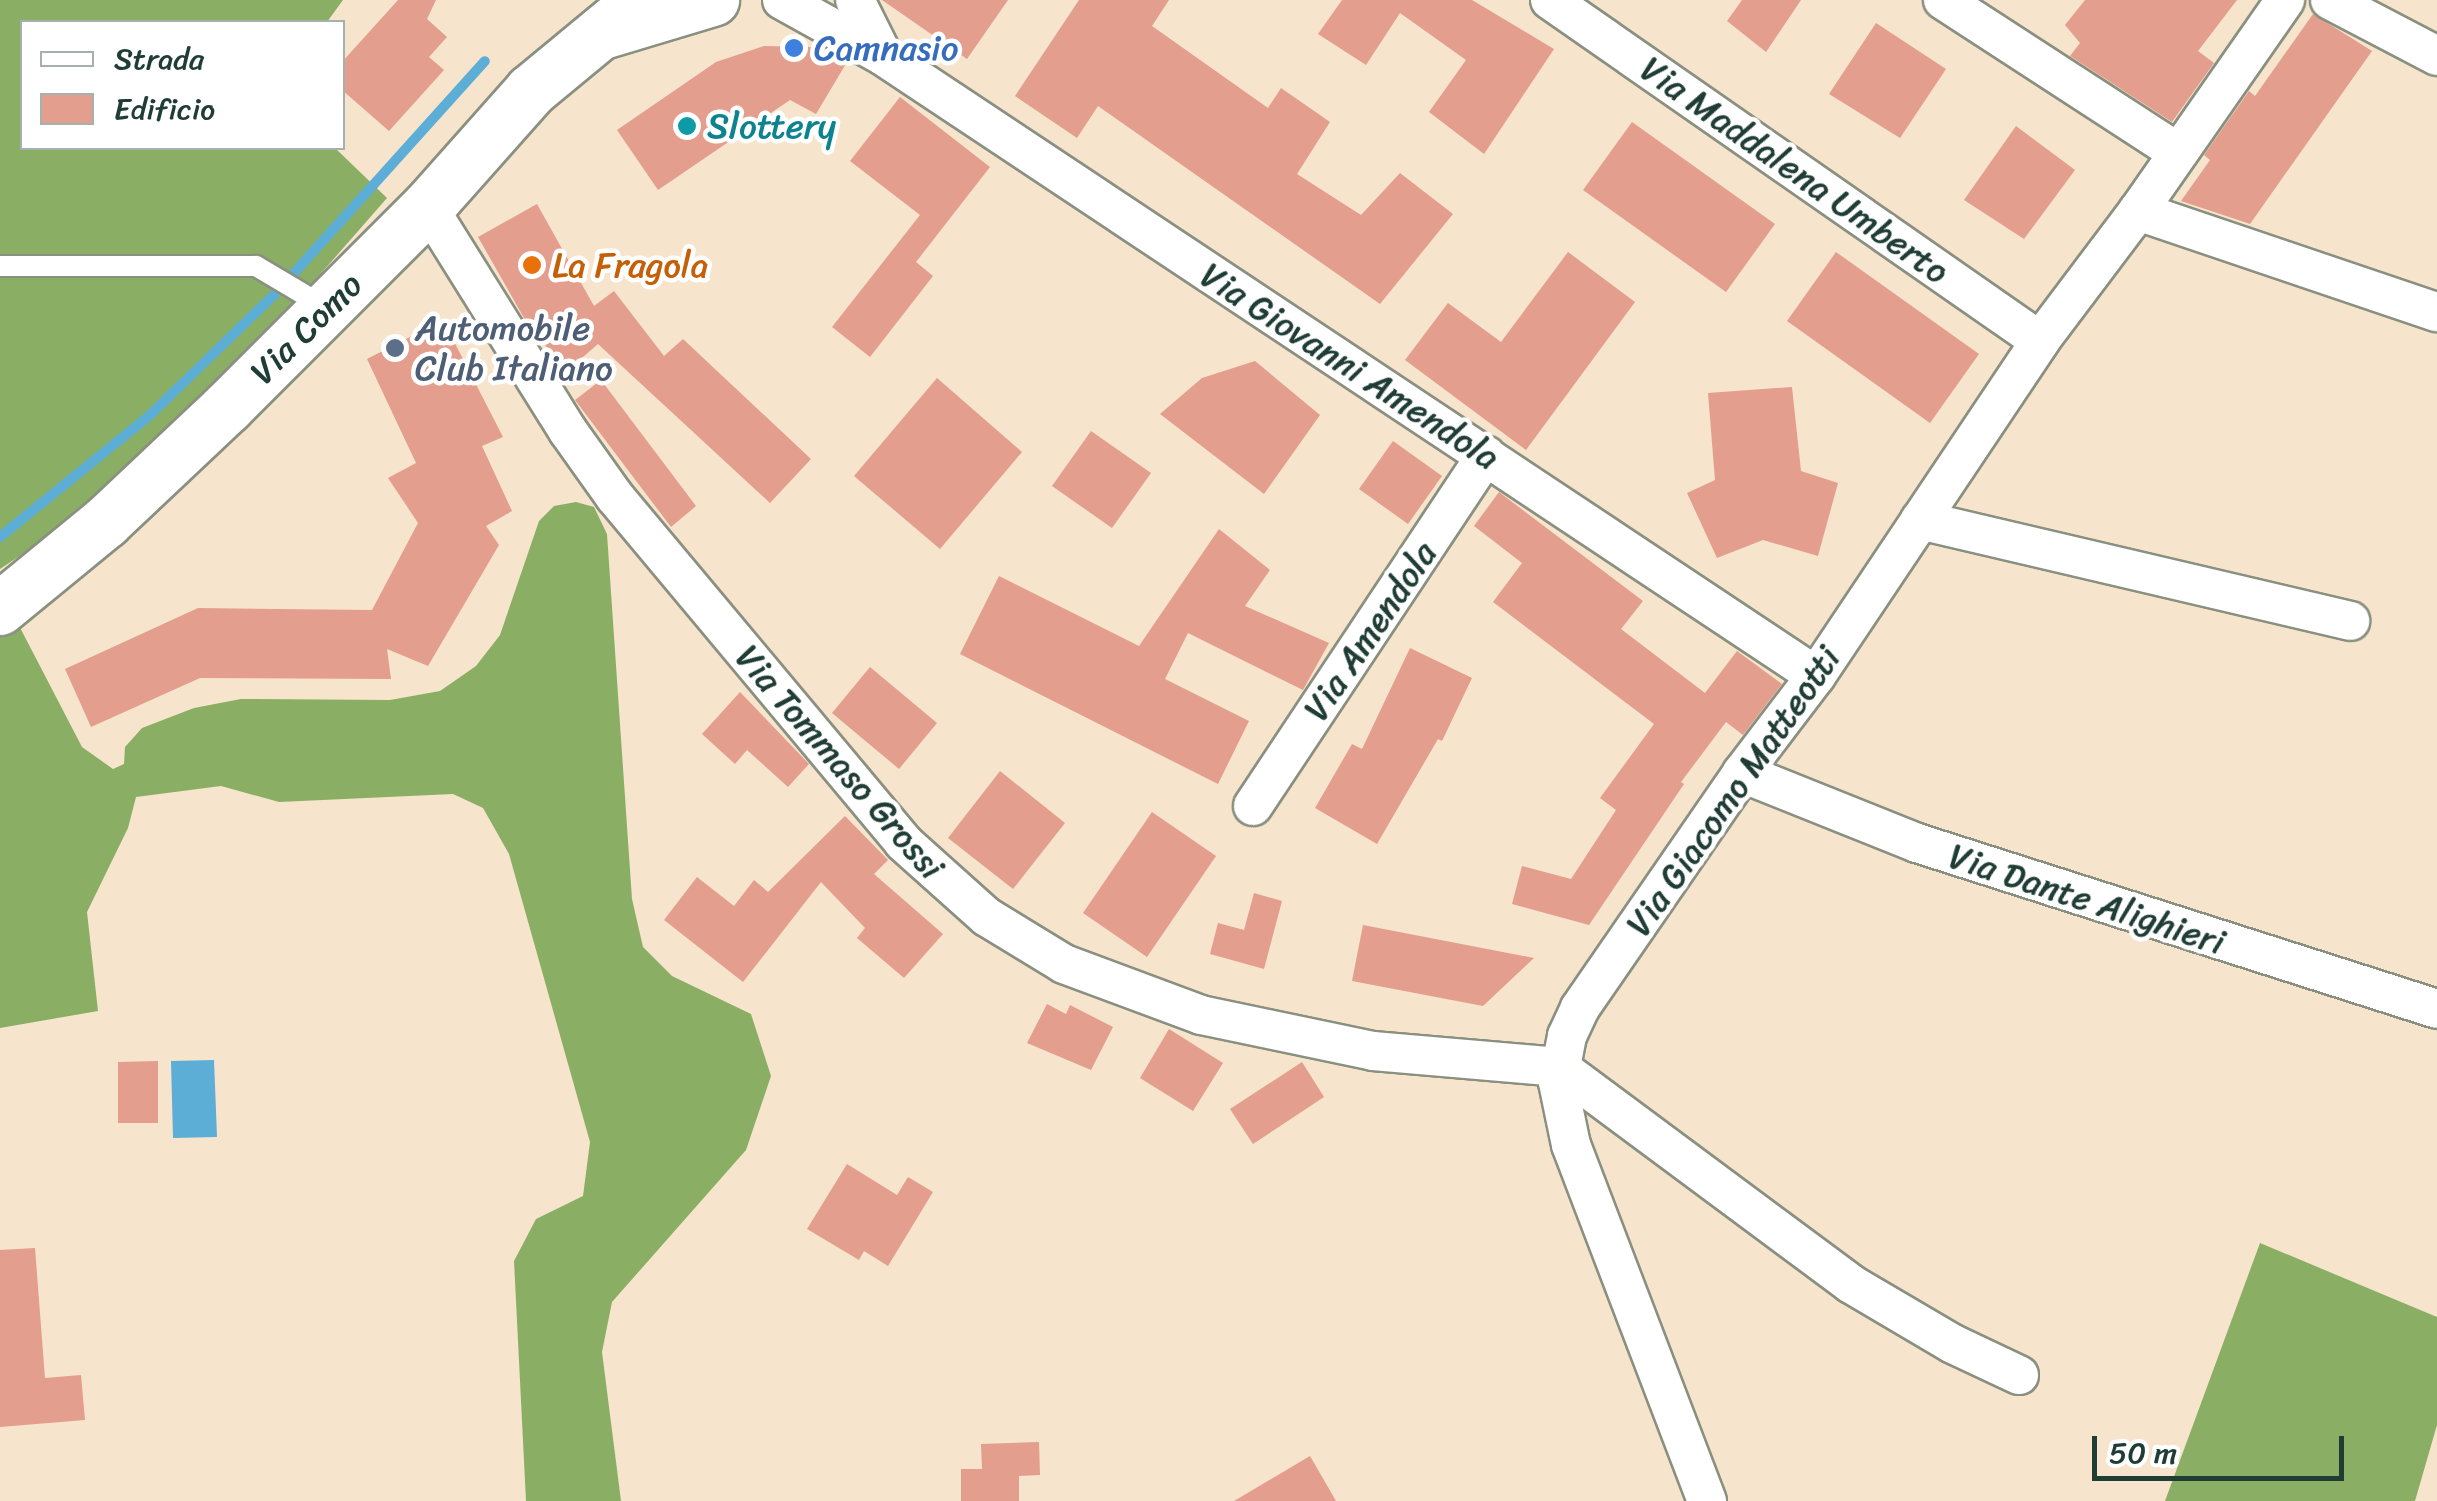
<!DOCTYPE html>
<html>
<head>
<meta charset="utf-8">
<style>
  body { margin:0 }
  #map { position:relative; width:2437px; height:1501px; overflow:hidden; background:#f6e4cc; font-family:Sriracha,sans-serif }
  div>[style] { position:absolute }
  .forest>* { inset:0; background:#8aaf64 }
  .water>* { inset:0; background:#5caed7 }
  .stream>* { height:10px; margin:-5px; padding:0 5px; transform-origin:5px; border-radius:5px; background:#5caed7 }
  .building>* { inset:0; background:#e39e8e }
  .roads { filter:drop-shadow(2px 0 #8a9080) drop-shadow(-2px 0 #8a9080) drop-shadow(0 2px #8a9080) drop-shadow(0 -2px #8a9080) }
  .lane>* { height:20px; margin:-10px; padding:0 10px; transform-origin:10px; border-radius:10px; background:#fff }
  .street>* { height:38px; margin:-19px; padding:0 19px; transform-origin:19px; border-radius:19px; background:#fff }
  .secondary>* { height:52px; margin:-26px; padding:0 26px; transform-origin:26px; border-radius:26px; background:#fff }
  .dots>* { width:28px; height:28px; translate:-50% -50%; box-sizing:border-box; border:5px solid #fff; border-radius:50% }
  span { translate:-50% -50%; white-space:nowrap; text-align:center; line-height:1.15; -webkit-text-stroke:9px #fff; paint-order:stroke }
  .shop-label { font-size:35px; color:#366cbe }
  .left { translate:0 -50%; text-align:left }
  .culture-label { font-size:35px; color:#0d838f }
  .street-label { font-size:35px; color:#1f3d34 }
  .food-label { font-size:35px; color:#c56008 }
  .service-label { font-size:35px; color:#4e5e75 }
  .legend { position:absolute; left:20px; top:20px; width:325px; height:130px; box-sizing:border-box; background:#fff; border:2px solid #a5b1ae; margin:0; padding:12px 18px; list-style:none; font-size:30px; color:#1f3d34 }
  .legend li { display:flex; align-items:center; gap:20px; height:50px }
  .legend b { width:50px; border:2px solid #a5b1ae }
  .scale { position:absolute; left:2092px; top:1436px; width:252px; height:45px; box-sizing:border-box; border:5px solid #1f3d34; border-top:0; padding-left:12px; font-size:30px; line-height:35px; white-space:nowrap; color:#1f3d34; -webkit-text-stroke:8px #fff; paint-order:stroke }
</style>
</head>
<body>
<div id="map">
  <div class="forest">
    <i style="clip-path:polygon(0 0,343px 0,327px 22px,22px 22px,22px 148px,335px 148px,387px 198px,282px 318px,173px 428px,48px 537px,0 569px)"></i>
    <i style="clip-path:polygon(576px 502px,594px 507px,607px 534px,632px 899px,643px 947px,672px 976px,751px 1014px,771px 1076px,746px 1150px,612px 1302px,602px 1352px,621px 1501px,526px 1501px,514px 1261px,536px 1219px,583px 1196px,590px 1142px,509px 854px,483px 808px,453px 794px,279px 802px,221px 786px,136px 797px,128px 828px,87px 912px,98px 1011px,0 1028px,0 589px,82px 747px,113px 769px,124px 764px,125px 747px,142px 728px,194px 708px,241px 699px,390px 700px,440px 691px,476px 666px,500px 635px,539px 521px,554px 506px)"></i>
    <i style="clip-path:polygon(2260px 1243px,2437px 1317px,2437px 1425px,2415px 1501px,2165px 1501px)"></i>
  </div>
  <div class="water">
    <i style="clip-path:polygon(214px 1060px,217px 1137px,173px 1138px,171px 1061px)"></i>
  </div>
  <div class="stream">
    <i style="left:0;top:537px;width:192px;rotate:-39.1deg"></i>
    <i style="left:149px;top:416px;width:177px;rotate:-44.1deg"></i>
    <i style="left:276px;top:293px;width:312px;rotate:-48deg"></i>
  </div>
  <div class="building">
    <i style="clip-path:polygon(398px 0,436px 0,427px 19px,447px 37px,429px 57px,444px 70px,389px 131px,342px 90px,342px 62px)"></i>
    <i style="clip-path:polygon(882px 0,1008px 0,967px 59px)"></i>
    <i style="clip-path:polygon(1079px 0,1169px 0,1152px 26px,1268px 108px,1281px 88px,1330px 122px,1297px 174px,1361px 215px,1400px 173px,1453px 214px,1380px 304px,1098px 106px,1077px 138px,1015px 96px)"></i>
    <i style="clip-path:polygon(1342px 0,1472px 0,1554px 49px,1484px 154px,1429px 112px,1466px 60px,1400px 13px,1366px 65px,1318px 34px)"></i>
    <i style="clip-path:polygon(1742px 0,1801px 0,1766px 52px,1727px 21px)"></i>
    <i style="clip-path:polygon(2085px 0,2237px 0,2198px 51px,2214px 63px,2172px 122px,2070px 56px,2080px 43px,2065px 25px)"></i>
    <i style="clip-path:polygon(2313px 14px,2372px 51px,2250px 224px,2181px 201px,2210px 160px,2204px 155px,2249px 91px,2255px 96px)"></i>
    <i style="clip-path:polygon(1876px 23px,1946px 69px,1900px 138px,1829px 94px)"></i>
    <i style="clip-path:polygon(764px 46px,813px 47px,847px 62px,816px 114px,790px 100px,658px 190px,617px 130px,716px 62px)"></i>
    <i style="clip-path:polygon(900px 97px,990px 167px,916px 262px,933px 276px,870px 357px,832px 327px,920px 215px,850px 161px)"></i>
    <i style="clip-path:polygon(1632px 122px,1775px 224px,1726px 292px,1583px 190px)"></i>
    <i style="clip-path:polygon(2016px 126px,2075px 170px,2024px 239px,1964px 200px)"></i>
    <i style="clip-path:polygon(537px 204px,594px 306px,614px 291px,664px 356px,683px 339px,811px 459px,770px 503px,598px 344px,567px 371px,528px 325px,478px 237px)"></i>
    <i style="clip-path:polygon(1568px 252px,1635px 302px,1526px 450px,1405px 360px,1448px 303px,1501px 342px)"></i>
    <i style="clip-path:polygon(1836px 252px,1979px 354px,1930px 423px,1787px 321px)"></i>
    <i style="clip-path:polygon(443px 320px,503px 437px,482px 446px,512px 511px,486px 526px,499px 545px,428px 666px,387px 649px,391px 679px,200px 678px,91px 727px,65px 669px,198px 608px,372px 610px,418px 523px,388px 478px,416px 463px,367px 359px)"></i>
    <i style="clip-path:polygon(1255px 361px,1320px 415px,1264px 494px,1160px 414px,1202px 378px)"></i>
    <i style="clip-path:polygon(937px 378px,1022px 452px,940px 549px,854px 476px)"></i>
    <i style="clip-path:polygon(601px 380px,696px 506px,671px 527px,575px 400px)"></i>
    <i style="clip-path:polygon(1792px 387px,1801px 471px,1838px 483px,1818px 556px,1763px 540px,1717px 558px,1687px 493px,1715px 480px,1708px 393px)"></i>
    <i style="clip-path:polygon(1091px 431px,1151px 473px,1112px 528px,1052px 486px)"></i>
    <i style="clip-path:polygon(1393px 441px,1442px 476px,1408px 524px,1359px 489px)"></i>
    <i style="clip-path:polygon(1499px 492px,1643px 601px,1621px 629px,1705px 693px,1737px 651px,1782px 684px,1743px 735px,1726px 722px,1681px 782px,1684px 784px,1589px 925px,1512px 904px,1522px 866px,1571px 879px,1616px 810px,1600px 798px,1654px 724px,1493px 602px,1522px 563px,1474px 526px)"></i>
    <i style="clip-path:polygon(1219px 529px,1270px 570px,1245px 606px,1329px 643px,1303px 690px,1188px 633px,1165px 679px,1249px 721px,1218px 784px,960px 654px,999px 576px,1139px 646px)"></i>
    <i style="clip-path:polygon(1410px 648px,1472px 678px,1442px 741px,1438px 739px,1377px 844px,1315px 808px,1352px 744px,1362px 749px)"></i>
    <i style="clip-path:polygon(870px 667px,937px 723px,899px 769px,832px 713px)"></i>
    <i style="clip-path:polygon(740px 692px,809px 764px,788px 787px,747px 750px,735px 764px,702px 734px)"></i>
    <i style="clip-path:polygon(1000px 771px,1065px 823px,1013px 889px,948px 838px)"></i>
    <i style="clip-path:polygon(1152px 812px,1216px 856px,1147px 957px,1083px 913px)"></i>
    <i style="clip-path:polygon(845px 816px,888px 860px,874px 874px,943px 934px,904px 978px,857px 938px,865px 928px,821px 882px,743px 982px,664px 920px,697px 877px,734px 906px,754px 880px,768px 892px)"></i>
    <i style="clip-path:polygon(1254px 893px,1282px 901px,1264px 969px,1210px 954px,1218px 923px,1244px 930px)"></i>
    <i style="clip-path:polygon(1363px 925px,1534px 958px,1483px 1006px,1352px 981px)"></i>
    <i style="clip-path:polygon(1047px 1004px,1066px 1014px,1070px 1005px,1113px 1027px,1091px 1070px,1027px 1043px)"></i>
    <i style="clip-path:polygon(1169px 1029px,1223px 1063px,1193px 1111px,1140px 1078px)"></i>
    <i style="clip-path:polygon(158px 1061px,158px 1123px,118px 1123px,118px 1062px)"></i>
    <i style="clip-path:polygon(1302px 1062px,1324px 1097px,1253px 1144px,1230px 1109px)"></i>
    <i style="clip-path:polygon(847px 1164px,897px 1195px,908px 1177px,933px 1192px,888px 1266px,864px 1251px,859px 1260px,807px 1229px)"></i>
    <i style="clip-path:polygon(35px 1248px,45px 1378px,81px 1375px,85px 1420px,0 1427px,0 1250px)"></i>
    <i style="clip-path:polygon(1039px 1442px,1040px 1475px,1019px 1476px,1019px 1501px,961px 1501px,961px 1469px,982px 1469px,981px 1444px)"></i>
    <i style="clip-path:polygon(1310px 1456px,1336px 1501px,1234px 1501px)"></i>
  </div>
  <div class="roads">
    <div class="lane">
      <i style="left:0;top:266px;width:256px"></i>
      <i style="left:256px;top:266px;width:80px;rotate:30.7deg"></i>
    </div>
    <div class="street">
      <i style="left:782px;top:0;width:115px;rotate:29deg"></i>
      <i style="left:883px;top:56px;width:1120px;rotate:33.6deg"></i>
      <i style="left:855px;top:0;width:60px;rotate:63.4deg"></i>
      <i style="left:1550px;top:0;width:597px;rotate:34.83deg"></i>
      <i style="left:1943px;top:0;width:279px;rotate:33deg"></i>
      <i style="left:2330px;top:0;width:121px;rotate:27.6deg"></i>
      <i style="left:428px;top:207px;width:264px;rotate:58deg"></i>
      <i style="left:568px;top:431px;width:81px;rotate:54.5deg"></i>
      <i style="left:615px;top:497px;width:449px;rotate:50.1deg"></i>
      <i style="left:903px;top:842px;width:113px;rotate:41.8deg"></i>
      <i style="left:987px;top:917px;width:90px;rotate:31.4deg"></i>
      <i style="left:1064px;top:964px;width:146px;rotate:20.4deg"></i>
      <i style="left:1201px;top:1015px;width:176px;rotate:11.8deg"></i>
      <i style="left:1373px;top:1051px;width:187px;rotate:4.9deg"></i>
      <i style="left:1559px;top:1067px;width:364px;rotate:36.6deg"></i>
      <i style="left:1851px;top:1284px;width:118px;rotate:30.5deg"></i>
      <i style="left:1953px;top:1344px;width:73px;rotate:25.2deg"></i>
      <i style="left:2138px;top:211px;width:316px;rotate:18.7deg"></i>
      <i style="left:1920px;top:520px;width:442px;rotate:13.2deg"></i>
      <i style="left:1742px;top:773px;width:188px;rotate:21.8deg"></i>
      <i style="left:1917px;top:843px;width:546px;rotate:17.7deg"></i>
      <i style="left:1253px;top:806px;width:421px;rotate:-56.4deg"></i>
      <i style="left:1707px;top:1501px;width:381px;rotate:-110.9deg"></i>
      <i style="left:1571px;top:1145px;width:64px;rotate:-101.7deg"></i>
      <i style="left:1558px;top:1082px;width:47px;rotate:-78.9deg"></i>
      <i style="left:1567px;top:1036px;width:31px;rotate:-65deg"></i>
      <i style="left:1580px;top:1008px;width:285px;rotate:-55.4deg"></i>
      <i style="left:1742px;top:773px;width:122px;rotate:-52.7deg"></i>
      <i style="left:1816px;top:676px;width:403px;rotate:-56.2deg"></i>
      <i style="left:2040px;top:341px;width:163px;rotate:-53deg"></i>
      <i style="left:2138px;top:211px;width:257px;rotate:-55.1deg"></i>
    </div>
    <div class="secondary">
      <i style="left:606px;top:32px;width:112px;rotate:-16.7deg"></i>
      <i style="left:0;top:609px;width:137px;rotate:-39.4deg"></i>
      <i style="left:106px;top:522px;width:168px;rotate:-43.3deg"></i>
      <i style="left:228px;top:407px;width:283px;rotate:-45deg"></i>
      <i style="left:428px;top:207px;width:155px;rotate:-48.4deg"></i>
      <i style="left:531px;top:91px;width:143px;rotate:-39.6deg"></i>
    </div>
  </div>
  <div class="dots">
    <i style="left:794px;top:48px;background:#3f7fe0"></i>
    <i style="left:687px;top:126px;background:#0f9aa8"></i>
    <i style="left:532px;top:265px;background:#e8710a"></i>
    <i style="left:395px;top:348px;background:#5c6f8a"></i>
  </div>
  <div class="shop-label">
    <span class="left" style="left:814px;top:48px">Camnasio</span>
  </div>
  <div class="culture-label">
    <span class="left" style="left:707px;top:126px">Slottery</span>
  </div>
  <div class="street-label">
    <span style="left:1795px;top:170px;rotate:35deg">Via Maddalena Umberto</span>
    <span style="left:306px;top:328px;rotate:-45deg">Via Como</span>
    <span style="left:1350px;top:366px;rotate:33deg">Via Giovanni Amendola</span>
    <span style="left:1370px;top:631px;rotate:-56deg">Via Amendola</span>
    <span style="left:840px;top:762px;rotate:49deg">Via Tommaso Grossi</span>
    <span style="left:1733px;top:791px;rotate:-55deg">Via Giacomo Matteotti</span>
    <span style="left:2087px;top:899px;rotate:18deg">Via Dante Alighieri</span>
  </div>
  <div class="food-label">
    <span class="left" style="left:552px;top:265px">La Fragola</span>
  </div>
  <div class="service-label">
    <span class="left" style="left:415px;top:348px">Automobile<br>Club Italiano</span>
  </div>
  <ul class="legend">
  <li><b style="height:12px;background:#fff"></b>Strada</li>
  <li><b style="height:28px;background:#e39e8e"></b>Edificio</li>
  </ul>
  <div class="scale">50 m</div>
</div>
</body>
</html>
